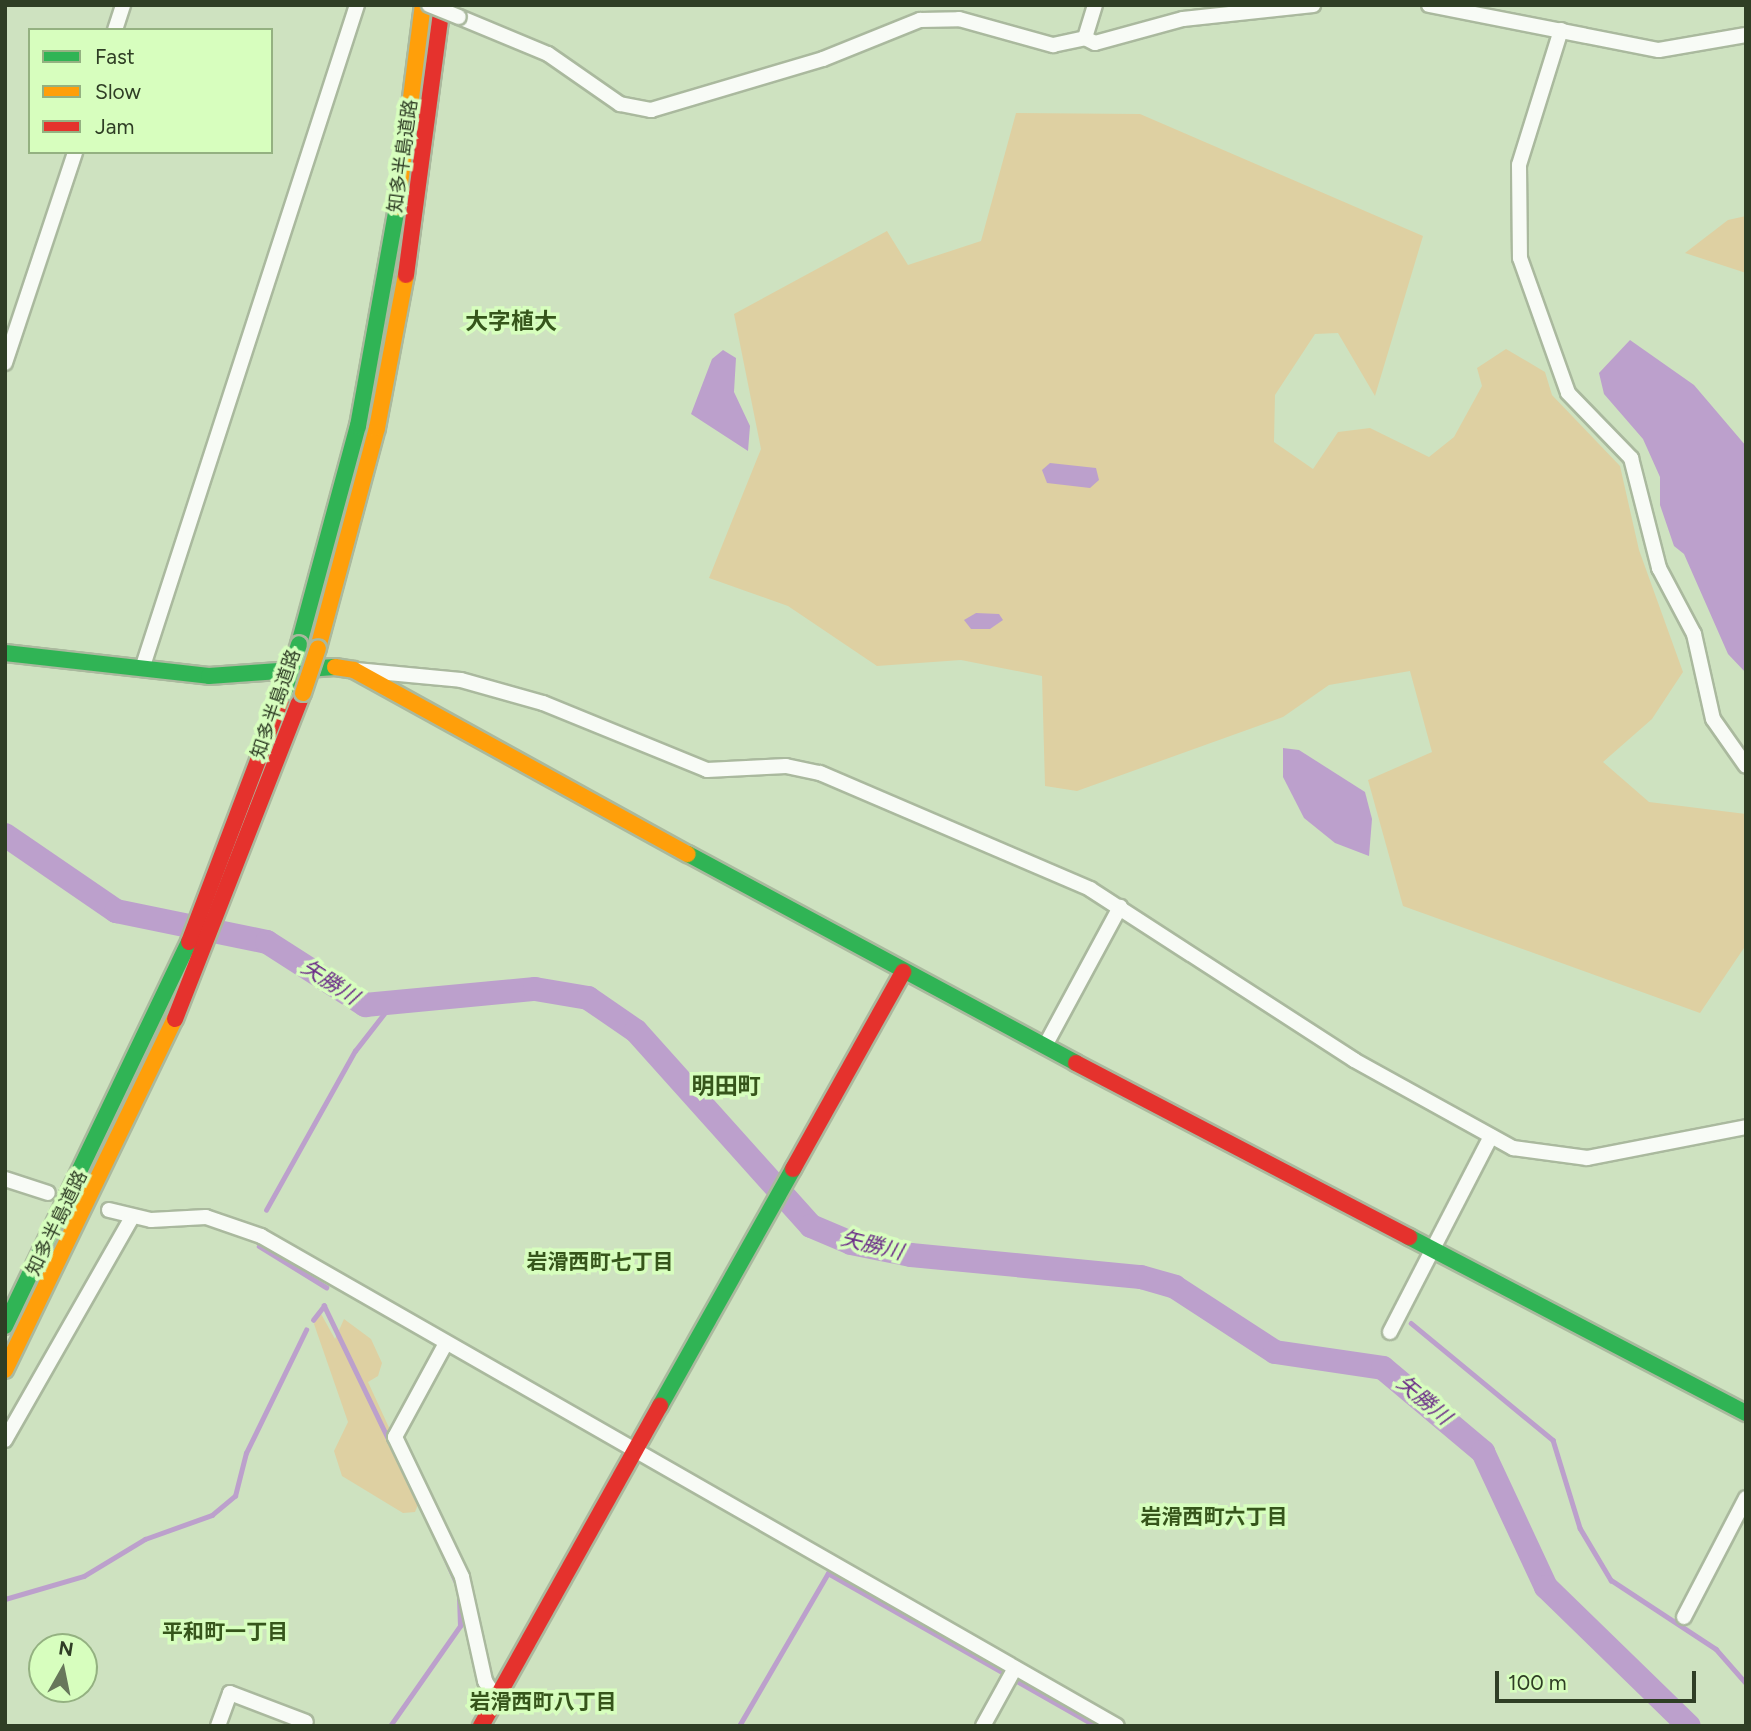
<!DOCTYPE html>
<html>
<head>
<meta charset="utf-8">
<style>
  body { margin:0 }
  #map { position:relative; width:1751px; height:1731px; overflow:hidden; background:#cee2c0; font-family:Figtree,"Noto Sans JP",sans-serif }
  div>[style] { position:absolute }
  .green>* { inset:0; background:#ded0a2 }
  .water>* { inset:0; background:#bca0cc }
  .stream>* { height:4.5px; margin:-2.25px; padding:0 2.25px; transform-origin:2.25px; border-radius:2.25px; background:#bca0cc }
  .river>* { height:24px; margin:-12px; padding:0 12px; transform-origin:12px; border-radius:12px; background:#bca0cc }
  .roads { filter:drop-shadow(2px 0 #aab99e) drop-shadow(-2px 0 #aab99e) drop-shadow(0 2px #aab99e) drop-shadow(0 -2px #aab99e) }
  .street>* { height:14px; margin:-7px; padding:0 7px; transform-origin:7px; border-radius:7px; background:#f8fbf6 }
  .fast>* { height:16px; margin:-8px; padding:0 8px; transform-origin:8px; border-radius:8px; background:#30b455 }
  .slow>* { height:16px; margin:-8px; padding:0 8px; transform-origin:8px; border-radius:8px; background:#ff9f0a }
  .jam>* { height:16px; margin:-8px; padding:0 8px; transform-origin:8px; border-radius:8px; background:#e5322d }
  .bridges { filter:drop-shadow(2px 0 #aab99e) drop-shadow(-2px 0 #aab99e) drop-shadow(0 2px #aab99e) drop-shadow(0 -2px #aab99e) }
  .street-bridge>* { height:14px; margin:-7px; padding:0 7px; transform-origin:7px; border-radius:7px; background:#f8fbf6 }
  .fast-bridge>* { height:16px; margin:-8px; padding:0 8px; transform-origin:8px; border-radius:8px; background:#30b455 }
  .slow-bridge>* { height:16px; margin:-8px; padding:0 8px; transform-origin:8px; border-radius:8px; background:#ff9f0a }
  span { translate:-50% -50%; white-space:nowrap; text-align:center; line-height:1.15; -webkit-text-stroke:7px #d7febe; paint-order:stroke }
  .street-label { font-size:19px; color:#2f3e25 }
  .water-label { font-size:21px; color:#6a2b87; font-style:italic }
  .neighbourhood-label { font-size:21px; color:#36551b; font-weight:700 }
  .quarter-label { font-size:23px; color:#36551b; font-weight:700 }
  .frame { position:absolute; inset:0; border:7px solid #2f3e25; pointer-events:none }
  .legend { position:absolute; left:28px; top:28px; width:245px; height:126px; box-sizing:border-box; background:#d7febe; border:2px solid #94b181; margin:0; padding:9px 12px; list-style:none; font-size:21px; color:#2f3e25 }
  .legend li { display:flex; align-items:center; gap:14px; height:35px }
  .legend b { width:35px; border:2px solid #94b181 }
  .north { position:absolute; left:28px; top:1633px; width:70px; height:70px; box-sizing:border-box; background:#d7febe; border:2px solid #94b181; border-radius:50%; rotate:9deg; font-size:19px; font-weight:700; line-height:28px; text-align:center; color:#2f3e25 }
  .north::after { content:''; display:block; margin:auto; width:24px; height:32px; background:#67775b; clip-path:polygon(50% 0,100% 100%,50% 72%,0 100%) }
  .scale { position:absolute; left:1495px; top:1671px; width:201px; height:32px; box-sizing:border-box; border:4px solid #2f3e25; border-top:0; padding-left:9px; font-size:21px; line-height:24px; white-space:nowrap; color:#2f3e25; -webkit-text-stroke:5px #d7febe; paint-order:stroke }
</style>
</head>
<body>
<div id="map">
  <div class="green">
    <i style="clip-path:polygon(1016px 113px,1140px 114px,1423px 236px,1375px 396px,1338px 333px,1315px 334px,1275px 395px,1274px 442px,1313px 469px,1338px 432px,1370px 428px,1429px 457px,1454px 437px,1482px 386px,1477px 368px,1506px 349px,1545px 372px,1552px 395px,1620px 466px,1639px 550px,1683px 672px,1652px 719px,1603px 762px,1649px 802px,1746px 814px,1746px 945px,1700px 1013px,1403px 906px,1368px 780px,1432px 752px,1410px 671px,1329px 685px,1283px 717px,1077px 791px,1045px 786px,1042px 676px,961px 660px,877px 666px,788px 606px,709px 578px,761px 449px,734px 314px,887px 231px,908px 265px,981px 241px)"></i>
    <i style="clip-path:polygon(1746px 216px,1746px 273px,1685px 253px,1728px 220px)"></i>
    <i style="clip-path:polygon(320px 1312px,335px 1339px,344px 1319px,371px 1339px,382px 1363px,378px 1376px,368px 1382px,421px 1497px,415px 1512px,403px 1513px,342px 1476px,334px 1451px,348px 1422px,314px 1324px)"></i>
  </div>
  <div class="water">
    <i style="clip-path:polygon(1630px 340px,1694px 385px,1746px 446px,1746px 673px,1728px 654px,1684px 554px,1674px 546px,1660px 505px,1660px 477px,1643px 439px,1604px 394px,1599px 373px)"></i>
    <i style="clip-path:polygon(723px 350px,736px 358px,734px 392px,750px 426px,748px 451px,691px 414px,712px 359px)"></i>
    <i style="clip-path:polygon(1050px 463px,1096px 468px,1099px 480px,1090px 488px,1047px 483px,1042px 470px)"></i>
    <i style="clip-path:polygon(976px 613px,999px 614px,1003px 620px,990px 629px,971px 629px,964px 620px)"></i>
    <i style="clip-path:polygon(1283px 748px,1299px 750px,1365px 792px,1372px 819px,1369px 856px,1335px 843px,1304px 818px,1283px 777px)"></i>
  </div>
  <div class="stream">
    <i style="left:266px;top:1210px;width:182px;rotate:-60.8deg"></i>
    <i style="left:355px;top:1051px;width:57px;rotate:-52.1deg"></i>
    <i style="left:259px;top:1246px;width:79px;rotate:31.5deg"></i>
    <i style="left:324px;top:1305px;width:152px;rotate:64.3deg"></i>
    <i style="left:313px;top:1320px;width:18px;rotate:-52deg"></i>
    <i style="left:1411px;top:1323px;width:184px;rotate:39.5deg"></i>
    <i style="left:1553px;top:1440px;width:92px;rotate:72.9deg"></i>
    <i style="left:1580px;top:1528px;width:61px;rotate:59.2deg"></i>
    <i style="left:1611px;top:1580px;width:126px;rotate:33.3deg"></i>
    <i style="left:1716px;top:1649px;width:45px;rotate:48.6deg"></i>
    <i style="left:434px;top:1532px;width:57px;rotate:66.1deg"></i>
    <i style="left:5px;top:1599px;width:82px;rotate:-16.2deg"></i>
    <i style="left:84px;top:1576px;width:71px;rotate:-31.2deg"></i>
    <i style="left:145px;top:1539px;width:71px;rotate:-19.7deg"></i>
    <i style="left:212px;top:1515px;width:30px;rotate:-40deg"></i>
    <i style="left:235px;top:1496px;width:44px;rotate:-75.7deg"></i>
    <i style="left:246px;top:1453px;width:137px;rotate:-64deg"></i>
    <i style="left:1015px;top:1680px;width:93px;rotate:29.6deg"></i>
    <i style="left:390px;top:1726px;width:122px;rotate:-55deg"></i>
    <i style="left:460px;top:1626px;width:34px;rotate:-92deg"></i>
    <i style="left:739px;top:1726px;width:177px;rotate:-59.8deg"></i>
    <i style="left:828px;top:1573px;width:205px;rotate:29.6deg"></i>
  </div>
  <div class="river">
    <i style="left:5px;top:835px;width:135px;rotate:34.4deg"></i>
    <i style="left:116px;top:911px;width:154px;rotate:11.6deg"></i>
    <i style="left:267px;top:942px;width:117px;rotate:32.7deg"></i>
    <i style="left:365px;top:1005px;width:171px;rotate:-5.4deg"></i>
    <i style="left:535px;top:989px;width:54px;rotate:9.6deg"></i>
    <i style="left:588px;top:998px;width:58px;rotate:34.5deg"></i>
    <i style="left:636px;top:1031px;width:262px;rotate:48.1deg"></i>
    <i style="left:811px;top:1226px;width:43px;rotate:23deg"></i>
    <i style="left:851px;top:1243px;width:61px;rotate:11.3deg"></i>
    <i style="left:911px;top:1255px;width:231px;rotate:5.5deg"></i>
    <i style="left:1141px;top:1277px;width:35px;rotate:16deg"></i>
    <i style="left:1175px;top:1287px;width:119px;rotate:33deg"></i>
    <i style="left:1275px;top:1352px;width:109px;rotate:8.4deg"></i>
    <i style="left:1383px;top:1368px;width:131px;rotate:40deg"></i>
    <i style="left:1483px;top:1452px;width:149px;rotate:65deg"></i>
    <i style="left:1546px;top:1587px;width:199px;rotate:44.2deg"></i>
  </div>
  <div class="roads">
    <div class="street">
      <i style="left:1095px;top:5px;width:34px;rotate:107deg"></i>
      <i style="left:1085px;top:38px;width:11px;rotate:27deg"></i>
      <i style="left:1095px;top:43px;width:91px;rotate:-15.3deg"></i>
      <i style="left:1183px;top:19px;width:131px;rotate:-6.1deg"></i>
      <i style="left:1429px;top:5px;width:234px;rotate:11.1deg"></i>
      <i style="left:1659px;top:50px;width:88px;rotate:-9.8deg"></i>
      <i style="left:459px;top:17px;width:96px;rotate:22.6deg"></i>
      <i style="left:548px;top:54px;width:88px;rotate:34.8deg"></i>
      <i style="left:620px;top:104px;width:32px;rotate:11deg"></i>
      <i style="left:651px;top:110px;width:179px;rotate:-16.5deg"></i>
      <i style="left:823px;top:59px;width:105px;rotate:-21.9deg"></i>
      <i style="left:920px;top:20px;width:39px;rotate:-1deg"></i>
      <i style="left:959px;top:19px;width:98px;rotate:15.5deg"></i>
      <i style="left:1053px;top:45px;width:33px;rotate:-12deg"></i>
      <i style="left:115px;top:30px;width:26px;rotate:-72deg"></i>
      <i style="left:1561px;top:30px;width:141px;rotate:107.3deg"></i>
      <i style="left:1519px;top:165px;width:93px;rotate:89.4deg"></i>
      <i style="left:1520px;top:258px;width:143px;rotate:70.4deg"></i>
      <i style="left:1568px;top:393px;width:91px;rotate:45.9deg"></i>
      <i style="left:1631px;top:458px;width:114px;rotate:75.7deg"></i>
      <i style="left:1659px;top:568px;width:75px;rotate:62.1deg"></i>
      <i style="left:1694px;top:634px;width:87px;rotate:77.4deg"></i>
      <i style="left:1713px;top:719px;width:57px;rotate:54.9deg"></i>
      <i style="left:5px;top:363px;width:222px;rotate:-71.6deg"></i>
      <i style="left:142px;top:669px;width:698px;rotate:-72.06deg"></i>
      <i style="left:356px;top:670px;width:105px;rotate:5.4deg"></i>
      <i style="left:461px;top:680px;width:85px;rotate:15.7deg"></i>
      <i style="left:543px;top:703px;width:177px;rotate:22.2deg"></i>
      <i style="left:707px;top:770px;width:79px;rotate:-2.9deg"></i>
      <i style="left:786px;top:766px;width:35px;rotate:12deg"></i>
      <i style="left:820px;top:773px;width:294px;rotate:23.2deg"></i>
      <i style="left:1090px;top:889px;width:315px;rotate:32.9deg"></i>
      <i style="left:1354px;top:1060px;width:182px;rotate:29deg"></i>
      <i style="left:1513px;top:1148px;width:75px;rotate:7.7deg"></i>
      <i style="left:1587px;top:1158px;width:162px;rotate:-11deg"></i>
      <i style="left:1046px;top:1044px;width:156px;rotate:-61.6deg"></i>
      <i style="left:5px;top:1179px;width:45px;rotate:18deg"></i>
      <i style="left:109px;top:1210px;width:43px;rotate:13.4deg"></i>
      <i style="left:151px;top:1220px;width:55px;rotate:-3.1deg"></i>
      <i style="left:206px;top:1217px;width:58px;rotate:19.1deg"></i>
      <i style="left:261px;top:1236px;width:986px;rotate:29.79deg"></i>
      <i style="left:1390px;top:1332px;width:220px;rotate:-62.7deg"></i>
      <i style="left:446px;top:1343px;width:107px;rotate:118.5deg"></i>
      <i style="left:395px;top:1437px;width:155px;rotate:64.4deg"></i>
      <i style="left:462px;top:1577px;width:107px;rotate:77.5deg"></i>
      <i style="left:485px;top:1681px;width:20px;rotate:57deg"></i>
      <i style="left:5px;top:1440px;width:257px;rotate:-60.3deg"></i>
      <i style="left:1684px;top:1617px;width:134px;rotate:-62.5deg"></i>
      <i style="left:218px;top:1726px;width:35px;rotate:-70deg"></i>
      <i style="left:230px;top:1693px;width:81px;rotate:20.9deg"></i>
      <i style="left:983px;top:1726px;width:66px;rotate:-61.1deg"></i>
    </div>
    <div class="fast">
      <i style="left:299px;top:644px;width:226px;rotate:-74.9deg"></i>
      <i style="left:358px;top:426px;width:222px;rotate:-79.9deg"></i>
      <i style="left:5px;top:653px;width:205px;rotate:6.4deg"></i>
      <i style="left:209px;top:676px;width:126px;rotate:-4.1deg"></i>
      <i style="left:688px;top:854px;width:441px;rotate:28.3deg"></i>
      <i style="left:1409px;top:1237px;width:380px;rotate:27.6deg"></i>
      <i style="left:5px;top:1326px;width:426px;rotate:-64.4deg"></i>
      <i style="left:660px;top:1406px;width:272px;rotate:-60.7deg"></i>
    </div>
    <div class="slow">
      <i style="left:397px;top:207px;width:204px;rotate:-82.7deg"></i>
      <i style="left:318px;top:648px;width:228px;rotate:-75deg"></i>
      <i style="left:377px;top:428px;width:156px;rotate:-79.3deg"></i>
      <i style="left:335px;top:667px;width:19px;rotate:9deg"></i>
      <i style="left:354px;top:670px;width:381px;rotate:28.9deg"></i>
      <i style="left:5px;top:1370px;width:390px;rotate:-64.2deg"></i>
    </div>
    <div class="jam">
      <i style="left:406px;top:275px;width:272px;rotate:-82.4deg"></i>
      <i style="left:189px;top:942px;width:267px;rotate:-69.2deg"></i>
      <i style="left:175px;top:1019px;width:350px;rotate:-68.6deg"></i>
      <i style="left:1076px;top:1063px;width:376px;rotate:27.6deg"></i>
      <i style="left:793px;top:1169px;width:226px;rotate:-60.8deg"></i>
      <i style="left:481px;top:1726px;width:367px;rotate:-60.8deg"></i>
    </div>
  </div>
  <div class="bridges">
    <div class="street-bridge">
      <i style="left:429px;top:5px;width:32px;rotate:22deg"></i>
    </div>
    <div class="fast-bridge">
      <i style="left:284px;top:692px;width:50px;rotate:-72.6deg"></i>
    </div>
    <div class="slow-bridge">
      <i style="left:303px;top:693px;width:47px;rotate:-71.6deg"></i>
    </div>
  </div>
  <div class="street-label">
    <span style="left:403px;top:156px;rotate:-82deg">知多半島道路</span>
    <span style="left:276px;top:704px;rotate:-71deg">知多半島道路</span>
    <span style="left:57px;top:1223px;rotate:-64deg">知多半島道路</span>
  </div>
  <div class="water-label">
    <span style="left:330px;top:982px;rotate:33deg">矢勝川</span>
    <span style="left:872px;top:1245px;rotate:14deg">矢勝川</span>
    <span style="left:1424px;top:1400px;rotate:40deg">矢勝川</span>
  </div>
  <div class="neighbourhood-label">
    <span style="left:600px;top:1262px">岩滑西町七丁目</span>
    <span style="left:1214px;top:1517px">岩滑西町六丁目</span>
    <span style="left:225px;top:1632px">平和町一丁目</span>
    <span style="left:543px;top:1702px">岩滑西町八丁目</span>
  </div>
  <div class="quarter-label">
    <span style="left:511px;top:321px">大字植大</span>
    <span style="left:726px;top:1086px">明田町</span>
  </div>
  <div class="frame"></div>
  <ul class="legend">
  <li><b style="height:9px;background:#30b455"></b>Fast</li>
  <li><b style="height:9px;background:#ff9f0a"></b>Slow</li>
  <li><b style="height:9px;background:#e5322d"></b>Jam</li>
  </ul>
  <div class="north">N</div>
  <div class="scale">100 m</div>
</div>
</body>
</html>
